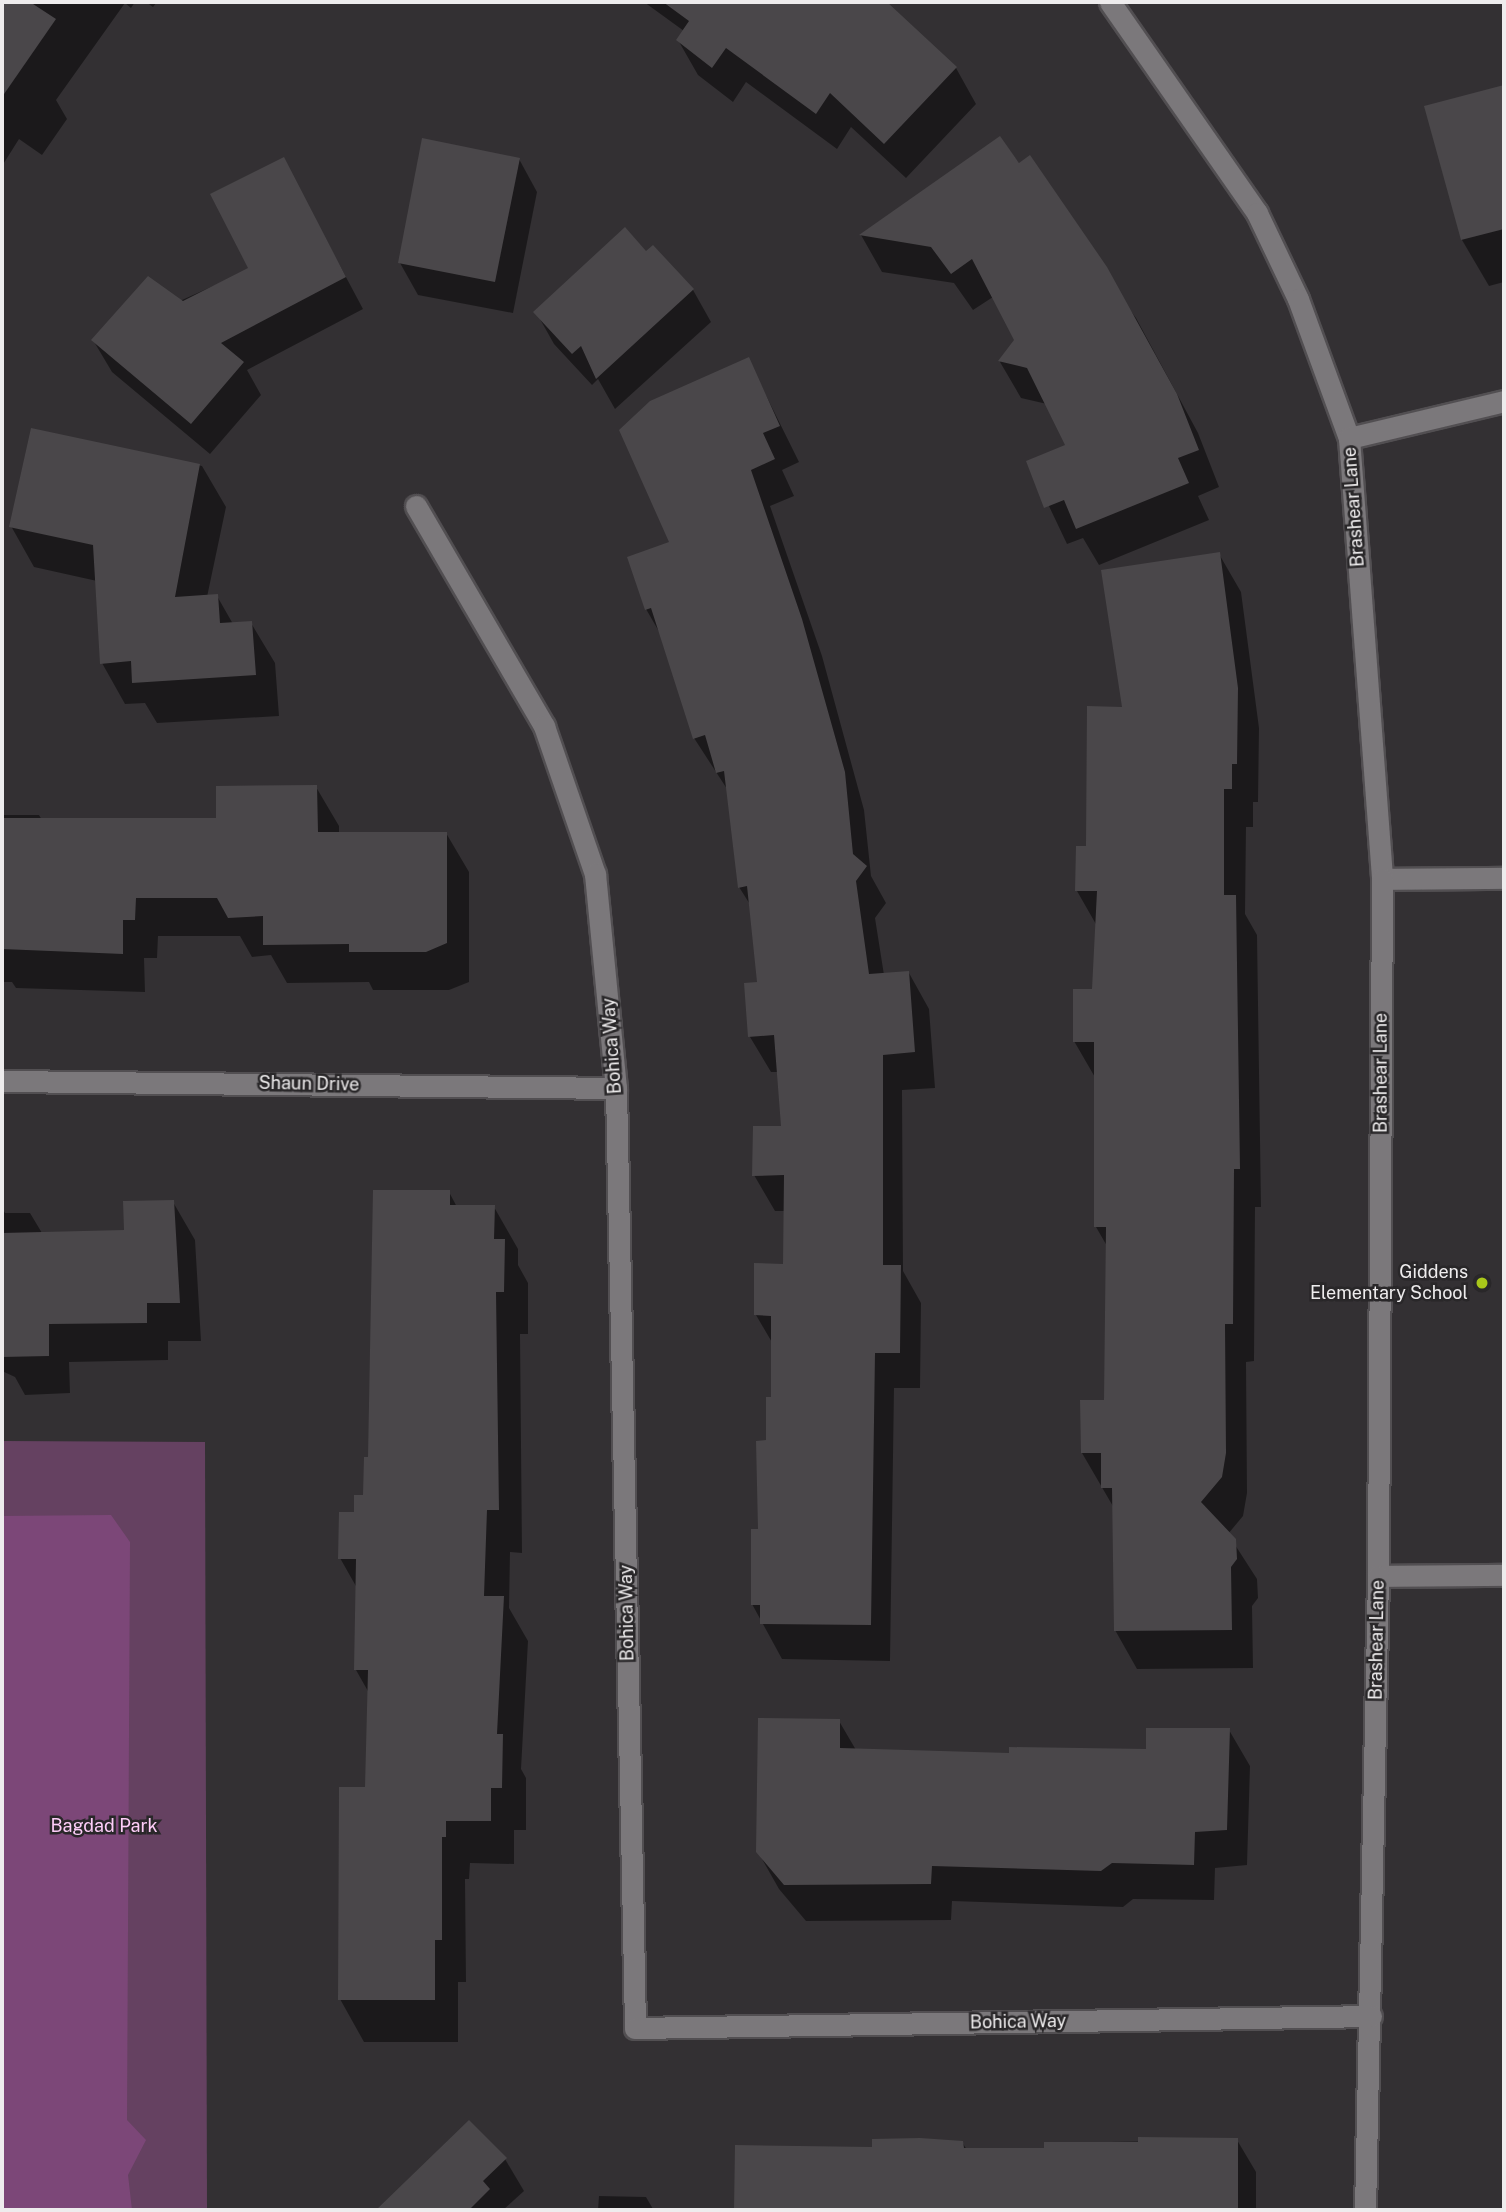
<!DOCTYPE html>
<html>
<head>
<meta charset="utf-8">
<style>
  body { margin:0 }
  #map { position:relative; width:1506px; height:2212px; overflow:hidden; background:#333033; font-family:"Public Sans",sans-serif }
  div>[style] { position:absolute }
  .green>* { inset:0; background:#654161 }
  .water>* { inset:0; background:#7c4778 }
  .shadow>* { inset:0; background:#0007 }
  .building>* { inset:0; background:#4a474a }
  .roads { filter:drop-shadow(2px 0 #524f52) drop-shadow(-2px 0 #524f52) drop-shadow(0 2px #524f52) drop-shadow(0 -2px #524f52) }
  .lane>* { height:21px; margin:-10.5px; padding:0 10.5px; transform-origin:10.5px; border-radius:10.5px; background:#7b787b }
  .street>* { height:21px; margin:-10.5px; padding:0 10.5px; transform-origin:10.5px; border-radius:10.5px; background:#7b787b }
  .dots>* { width:19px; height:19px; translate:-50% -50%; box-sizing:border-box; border:4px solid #292729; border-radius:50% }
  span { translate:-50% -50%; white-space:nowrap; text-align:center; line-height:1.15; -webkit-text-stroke:5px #292729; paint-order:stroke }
  .street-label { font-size:18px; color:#eeeced }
  .poi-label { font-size:18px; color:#eeeced }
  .right { translate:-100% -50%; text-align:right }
  .park-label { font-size:18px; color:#fdcdf8 }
  .frame { position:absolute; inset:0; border:4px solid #eeeced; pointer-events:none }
</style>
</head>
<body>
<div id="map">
  <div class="green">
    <i style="clip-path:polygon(2px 1441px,205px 1442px,207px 2210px,2px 2210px)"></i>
  </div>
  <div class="water">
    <i style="clip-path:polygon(111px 1515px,130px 1542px,127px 2120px,146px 2140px,128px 2175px,132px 2210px,2px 2210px,2px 1516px)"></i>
  </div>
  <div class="shadow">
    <i style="clip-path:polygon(2px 2px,135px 2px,131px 8px,125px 3px,56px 100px,67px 119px,42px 155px,19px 139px,2px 166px)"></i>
    <i style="clip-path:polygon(146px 2px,157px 2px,153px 7px)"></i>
    <i style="clip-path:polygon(644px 2px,883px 2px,956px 68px,976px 104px,906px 178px,851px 127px,837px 149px,746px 82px,733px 102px,698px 75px,678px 40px,684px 31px)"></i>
    <i style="clip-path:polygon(1504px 86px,1504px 282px,1489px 286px,1462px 240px,1426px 108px)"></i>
    <i style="clip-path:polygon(1000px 138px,1136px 318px,1198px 433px,1219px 487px,1198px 496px,1209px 520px,1099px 565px,1083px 538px,1067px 544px,1028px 462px,1067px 446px,1047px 404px,1021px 398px,1000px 362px,1016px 340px,993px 297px,973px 310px,954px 283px,882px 272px,861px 235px)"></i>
    <i style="clip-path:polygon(283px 159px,363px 309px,247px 370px,261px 395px,210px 454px,112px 372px,93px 340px,251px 269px)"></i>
    <i style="clip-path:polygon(519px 159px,537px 192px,513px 313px,418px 295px,400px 263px)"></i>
    <i style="clip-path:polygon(646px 253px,693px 290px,711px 322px,615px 409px,598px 379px,592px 385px,554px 344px,536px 312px)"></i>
    <i style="clip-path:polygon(748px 359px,799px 462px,782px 470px,794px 496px,770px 506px,822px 656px,864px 810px,871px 876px,886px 903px,875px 918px,884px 975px,909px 973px,929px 1009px,935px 1088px,902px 1090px,903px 1271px,921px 1303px,920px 1388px,894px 1388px,890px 1661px,782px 1659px,752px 1604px,773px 1399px,773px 1344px,756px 1315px,785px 1265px,785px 1211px,775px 1211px,754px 1175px,782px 1128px,778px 1072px,771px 1072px,750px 1037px,758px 984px,751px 906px,739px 887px,729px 792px,694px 738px,661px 635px,646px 609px)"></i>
    <i style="clip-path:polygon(32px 430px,202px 466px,226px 507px,207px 597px,217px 596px,233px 624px,251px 623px,275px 663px,279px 716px,157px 723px,145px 703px,125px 704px,102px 663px,97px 581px,34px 567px,11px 526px)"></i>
    <i style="clip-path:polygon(1219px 554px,1241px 592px,1259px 728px,1258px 802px,1253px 802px,1253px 827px,1246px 827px,1245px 914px,1257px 935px,1261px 1207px,1255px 1207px,1254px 1361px,1246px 1362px,1247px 1493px,1243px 1516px,1228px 1534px,1257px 1579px,1258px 1598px,1252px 1606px,1253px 1668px,1137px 1669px,1115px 1630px,1114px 1508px,1082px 1453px,1106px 1402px,1107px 1246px,1096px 1227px,1096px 1079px,1074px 1041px,1094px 991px,1097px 926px,1077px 891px,1124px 708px)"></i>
    <i style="clip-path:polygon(316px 787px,339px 826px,339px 834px,446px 833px,469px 872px,469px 982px,449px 990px,373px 990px,369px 982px,287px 983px,271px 955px,252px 957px,240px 936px,158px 936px,157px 958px,144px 958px,145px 992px,16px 988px,12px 982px,2px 982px,2px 815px,39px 815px,42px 820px,218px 820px)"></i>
    <i style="clip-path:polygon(449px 1192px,457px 1207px,494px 1207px,518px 1249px,518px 1265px,528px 1283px,528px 1334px,520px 1334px,522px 1553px,510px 1552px,509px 1608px,528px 1641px,521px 1769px,526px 1778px,526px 1830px,514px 1830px,514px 1864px,470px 1863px,469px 1879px,465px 1879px,466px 1982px,458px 1982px,458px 2042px,364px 2042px,340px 1999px,367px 1789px,369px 1693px,356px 1670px,357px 1588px,340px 1558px,364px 1497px,370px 1459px)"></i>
    <i style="clip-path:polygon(173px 1202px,195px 1240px,201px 1341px,168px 1341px,168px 1360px,69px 1362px,70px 1393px,25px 1395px,15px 1377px,2px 1371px,2px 1208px,5px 1213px,30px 1213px,42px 1233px,125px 1231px)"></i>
    <i style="clip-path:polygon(839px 1721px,856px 1750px,1011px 1754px,1147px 1750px,1229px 1730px,1250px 1766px,1247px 1865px,1215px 1868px,1214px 1900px,1133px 1899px,1123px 1907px,952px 1901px,951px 1920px,806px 1921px,779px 1889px,758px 1852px)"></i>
    <i style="clip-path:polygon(1237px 2140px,1256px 2172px,1256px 2210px,736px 2210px,737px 2146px,873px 2149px,962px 2142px,967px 2150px,1046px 2150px,1046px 2143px)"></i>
    <i style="clip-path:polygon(505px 2159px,524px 2191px,503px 2210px,385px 2210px,383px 2206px)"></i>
    <i style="clip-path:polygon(599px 2196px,646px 2197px,653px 2209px,721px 2210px,598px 2210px)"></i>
  </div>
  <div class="building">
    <i style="clip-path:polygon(2px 2px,30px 2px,56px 19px,2px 97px)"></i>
    <i style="clip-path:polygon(663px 2px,887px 2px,957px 67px,884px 144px,830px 93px,816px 114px,726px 48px,712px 68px,676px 40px,689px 21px)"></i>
    <i style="clip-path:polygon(1504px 85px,1504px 229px,1461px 240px,1424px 106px)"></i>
    <i style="clip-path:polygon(1000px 136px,1019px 163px,1030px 155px,1107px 267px,1177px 394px,1199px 450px,1178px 458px,1189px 483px,1076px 529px,1064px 500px,1044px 508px,1026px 461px,1065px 445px,1027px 368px,998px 361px,1014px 340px,972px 259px,951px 274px,931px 247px,859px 235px)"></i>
    <i style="clip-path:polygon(422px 138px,520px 158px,495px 282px,398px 263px)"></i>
    <i style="clip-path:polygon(284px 157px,346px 277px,221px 343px,244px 362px,191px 424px,91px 340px,148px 276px,183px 301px,248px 268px,210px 194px)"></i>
    <i style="clip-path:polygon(625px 227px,646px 251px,653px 245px,694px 289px,596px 379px,581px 346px,572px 354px,533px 312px)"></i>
    <i style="clip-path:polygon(749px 357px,780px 426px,763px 433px,775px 459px,751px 470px,802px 619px,845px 772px,853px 854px,867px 866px,856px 881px,869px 974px,909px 971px,915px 1052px,883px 1055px,883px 1265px,901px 1265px,900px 1353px,875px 1353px,871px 1625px,760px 1624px,760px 1605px,751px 1605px,751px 1529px,758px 1529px,756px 1441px,766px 1440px,766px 1397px,771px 1397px,771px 1316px,754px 1315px,754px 1263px,783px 1264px,784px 1175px,752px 1176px,753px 1126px,781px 1126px,774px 1035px,748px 1037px,744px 983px,757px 982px,747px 886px,738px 888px,724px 771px,716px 773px,705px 735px,693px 739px,651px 608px,645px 610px,627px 557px,669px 542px,619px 430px,650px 401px)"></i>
    <i style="clip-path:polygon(31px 428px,200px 464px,175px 597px,218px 594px,220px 623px,252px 621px,256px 675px,132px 683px,131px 661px,100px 664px,93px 545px,9px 527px)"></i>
    <i style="clip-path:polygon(1220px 552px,1238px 688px,1237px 764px,1232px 764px,1232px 789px,1224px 789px,1224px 895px,1236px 895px,1240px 1169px,1234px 1169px,1233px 1324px,1225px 1324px,1226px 1453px,1222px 1477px,1201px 1502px,1236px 1539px,1237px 1559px,1231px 1567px,1232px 1630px,1114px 1631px,1112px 1488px,1101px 1488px,1101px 1453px,1081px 1453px,1080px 1400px,1104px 1400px,1106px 1227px,1094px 1227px,1094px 1042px,1073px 1042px,1073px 989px,1092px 989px,1097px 891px,1075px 891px,1076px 846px,1086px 846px,1087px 706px,1122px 707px,1101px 570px)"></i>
    <i style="clip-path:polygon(317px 785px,318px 832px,447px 832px,447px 943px,426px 952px,349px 952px,349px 944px,263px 945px,263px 916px,228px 918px,217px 898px,136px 898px,135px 920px,123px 920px,123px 954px,2px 949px,2px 818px,216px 818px,216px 786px)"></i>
    <i style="clip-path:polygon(373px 1190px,450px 1190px,450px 1205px,495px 1205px,494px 1239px,505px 1239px,504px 1292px,496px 1292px,499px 1510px,487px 1510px,484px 1596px,504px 1596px,497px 1734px,503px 1734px,502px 1788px,491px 1788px,491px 1821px,446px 1821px,446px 1837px,442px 1837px,442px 1940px,435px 1940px,435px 2000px,338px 2000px,339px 1787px,365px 1787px,368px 1670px,354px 1670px,356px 1559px,338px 1559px,339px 1512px,354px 1512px,354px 1495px,363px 1495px,364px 1457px,368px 1457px)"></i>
    <i style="clip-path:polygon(174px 1200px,180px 1303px,147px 1303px,147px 1323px,49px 1324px,49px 1356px,2px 1357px,2px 1233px,124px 1230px,123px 1201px)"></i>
    <i style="clip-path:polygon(758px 1718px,840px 1719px,840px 1748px,1009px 1753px,1009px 1747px,1146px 1749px,1146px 1728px,1230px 1728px,1227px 1830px,1195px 1832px,1194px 1865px,1112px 1863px,1101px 1871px,932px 1866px,931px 1884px,784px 1885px,756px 1852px)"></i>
    <i style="clip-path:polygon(469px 2120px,507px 2158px,483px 2181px,490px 2189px,469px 2210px,376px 2210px)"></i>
    <i style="clip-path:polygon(1138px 2137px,1238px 2138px,1238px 2210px,734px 2210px,735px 2145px,872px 2147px,872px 2139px,920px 2138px,963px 2141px,964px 2148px,1044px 2148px,1044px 2142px,1138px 2142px)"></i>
  </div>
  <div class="roads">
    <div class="lane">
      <i style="left:1382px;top:879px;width:122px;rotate:-0.5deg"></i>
      <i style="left:1378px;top:1576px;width:126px;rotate:-0.5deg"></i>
    </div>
    <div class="street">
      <i style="left:1110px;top:2px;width:257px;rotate:55.1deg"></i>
      <i style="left:1257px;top:213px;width:95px;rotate:64.5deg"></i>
      <i style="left:1298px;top:299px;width:148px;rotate:69.9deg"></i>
      <i style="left:1349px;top:438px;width:442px;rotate:85.7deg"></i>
      <i style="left:1382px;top:879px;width:697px;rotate:90.33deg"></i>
      <i style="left:1378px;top:1576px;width:634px;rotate:91.17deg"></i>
      <i style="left:1349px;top:438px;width:159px;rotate:-13.4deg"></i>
      <i style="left:416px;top:506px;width:255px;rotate:59.8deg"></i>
      <i style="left:544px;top:726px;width:157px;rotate:71deg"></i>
      <i style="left:595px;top:874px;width:215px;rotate:84.4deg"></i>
      <i style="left:616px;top:1088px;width:940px;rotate:88.84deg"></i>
      <i style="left:635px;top:2028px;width:736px;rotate:-0.93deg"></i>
      <i style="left:2px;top:1081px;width:614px;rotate:0.65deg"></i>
    </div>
  </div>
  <div class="dots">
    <i style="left:1482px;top:1283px;background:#a9c71a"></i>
  </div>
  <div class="street-label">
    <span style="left:1354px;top:507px;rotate:-94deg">Brashear Lane</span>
    <span style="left:612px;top:1046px;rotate:-94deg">Bohica Way</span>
    <span style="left:1381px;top:1073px;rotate:-90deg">Brashear Lane</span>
    <span style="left:309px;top:1084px;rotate:1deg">Shaun Drive</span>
    <span style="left:627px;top:1613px;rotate:-91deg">Bohica Way</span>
    <span style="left:1377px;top:1640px;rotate:-89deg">Brashear Lane</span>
    <span style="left:1018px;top:2022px;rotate:-1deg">Bohica Way</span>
  </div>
  <div class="poi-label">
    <span class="right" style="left:1468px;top:1283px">Giddens<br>Elementary School</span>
  </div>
  <div class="park-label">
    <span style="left:104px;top:1826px">Bagdad Park</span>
  </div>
  <div class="frame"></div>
</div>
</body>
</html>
